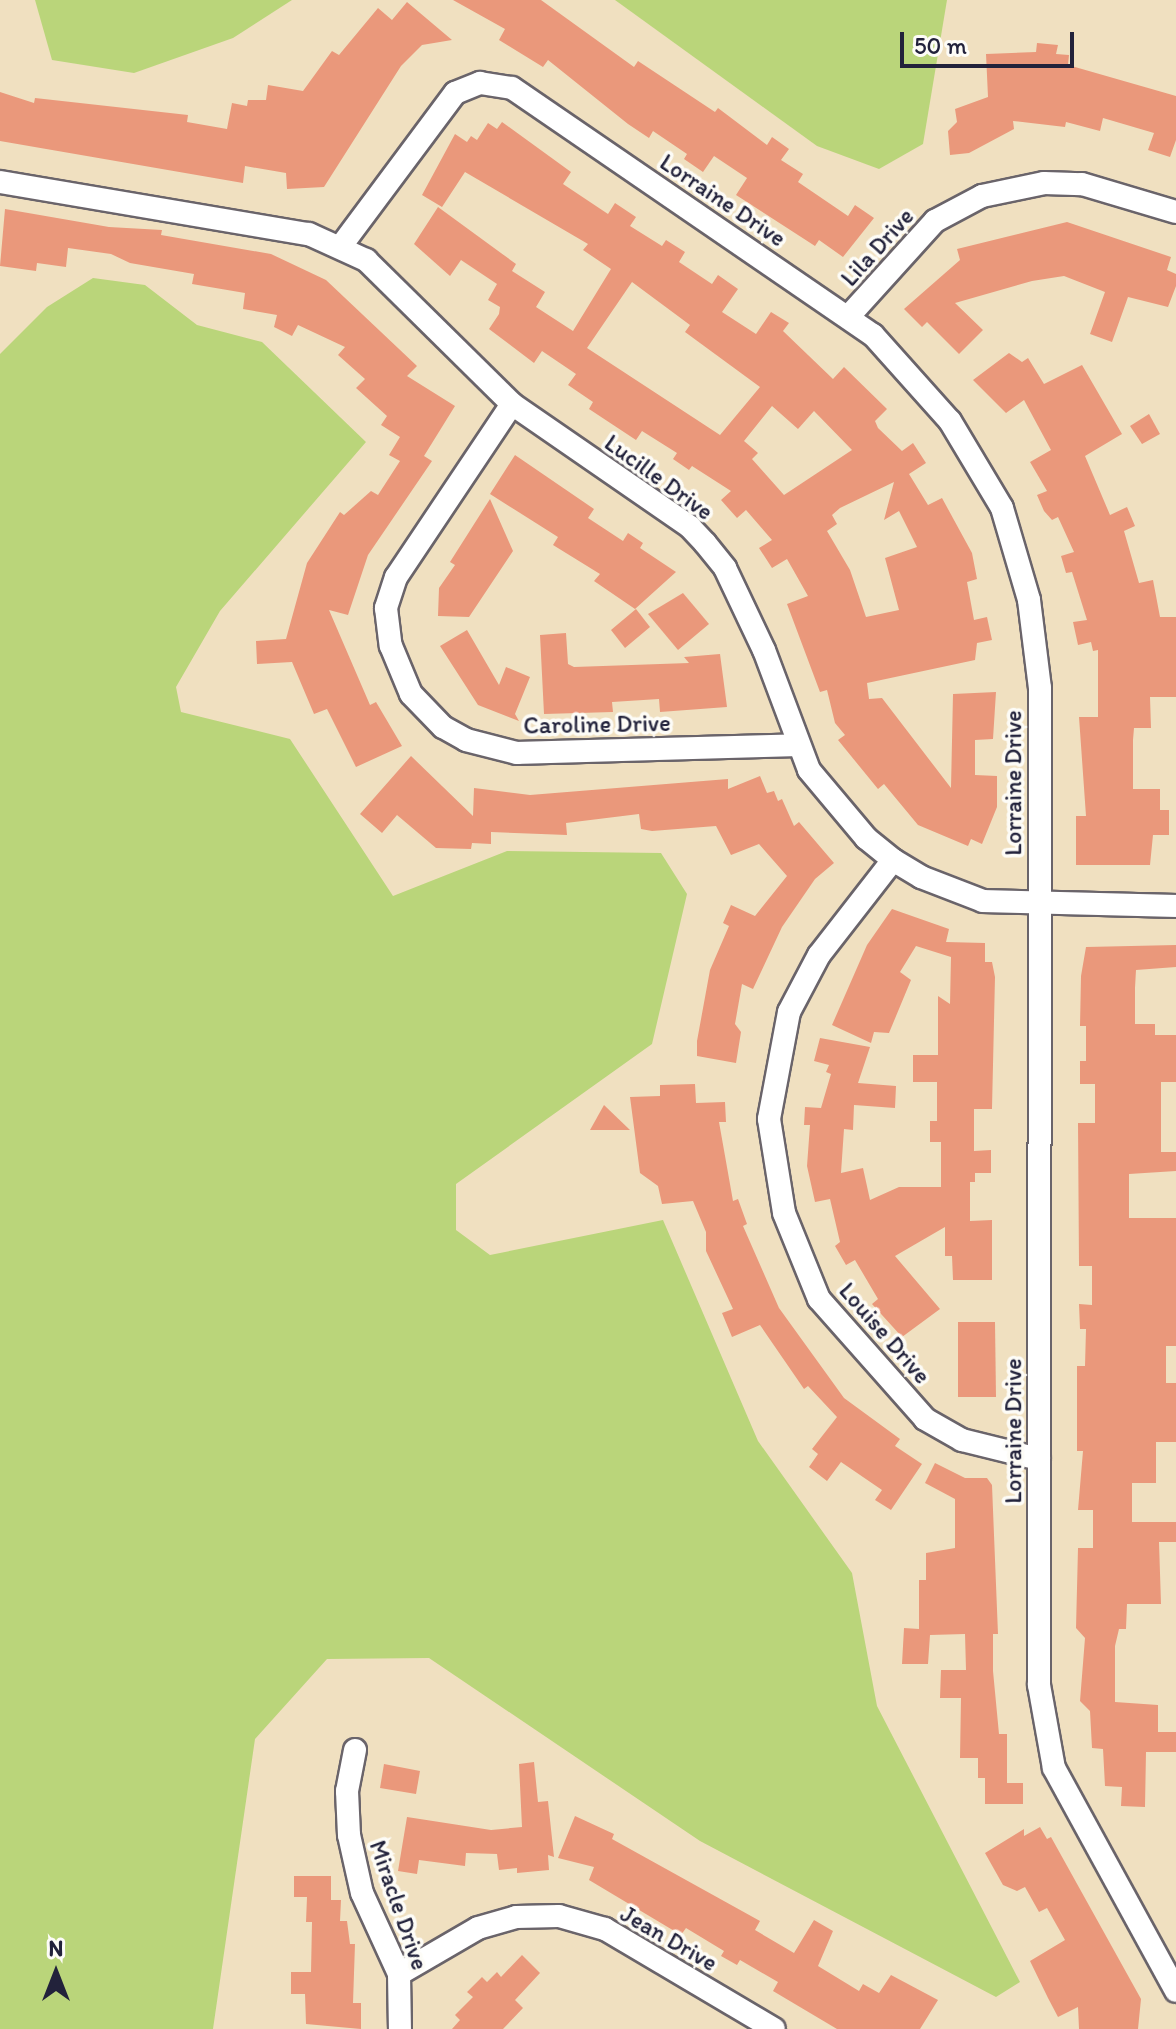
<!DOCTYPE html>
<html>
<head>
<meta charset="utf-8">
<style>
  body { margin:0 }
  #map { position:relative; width:1176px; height:2029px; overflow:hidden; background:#f0e0c0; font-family:Itim,sans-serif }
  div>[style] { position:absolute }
  .green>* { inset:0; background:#bad57a }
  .building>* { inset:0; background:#ea987b }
  .roads { filter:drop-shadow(2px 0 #6a646a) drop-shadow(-2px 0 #6a646a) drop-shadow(0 2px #6a646a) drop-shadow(0 -2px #6a646a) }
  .minor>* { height:22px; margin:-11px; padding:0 11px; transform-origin:11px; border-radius:11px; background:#fff }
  span { translate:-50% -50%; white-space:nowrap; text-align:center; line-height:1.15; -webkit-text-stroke:7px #fdfcf7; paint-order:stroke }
  .street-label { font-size:24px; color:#22223b }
  .north { position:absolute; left:16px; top:1933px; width:80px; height:80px; -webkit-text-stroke:6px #fdfcf7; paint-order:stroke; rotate:0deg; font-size:22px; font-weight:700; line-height:32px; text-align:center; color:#22223b }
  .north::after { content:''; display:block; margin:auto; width:28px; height:36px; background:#22223b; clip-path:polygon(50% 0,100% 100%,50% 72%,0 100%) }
  .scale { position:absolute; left:900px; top:32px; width:174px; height:36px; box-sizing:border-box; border:4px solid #22223b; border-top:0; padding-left:10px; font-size:24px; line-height:28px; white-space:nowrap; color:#22223b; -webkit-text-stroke:6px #fdfcf7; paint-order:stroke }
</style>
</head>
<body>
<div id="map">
  <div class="green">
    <i style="clip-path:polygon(35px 0,292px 0,233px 38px,134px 73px,52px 60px)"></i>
    <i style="clip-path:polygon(615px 0,947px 0,923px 144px,879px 169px,817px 146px)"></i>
    <i style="clip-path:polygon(93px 278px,145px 285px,197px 325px,262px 342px,366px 442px,220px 611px,176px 687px,181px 712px,290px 739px,393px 896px,507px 851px,661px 853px,687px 894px,652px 1044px,456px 1184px,456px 1230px,490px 1255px,663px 1220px,758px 1441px,852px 1573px,877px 1706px,1020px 1982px,996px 1997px,700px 1841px,429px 1658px,327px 1659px,255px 1739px,213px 2029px,0 2029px,0 354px,47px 307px)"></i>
  </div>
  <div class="building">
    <i style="clip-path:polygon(453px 0,541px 0,634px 67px,638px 61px,715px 112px,718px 108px,767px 145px,772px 137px,789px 149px,781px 160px,803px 174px,798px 182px,848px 216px,855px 205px,874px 218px,843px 257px,819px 240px,815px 246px,736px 195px,747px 178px,714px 156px,703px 172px,684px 159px,687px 154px,653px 131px,649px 138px,628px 124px,548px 60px,543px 67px,499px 40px,505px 29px)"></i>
    <i style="clip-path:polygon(407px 2px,452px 40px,422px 45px,401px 66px,324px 187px,287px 189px,286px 173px,245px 166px,243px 183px,0 141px,0 92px,34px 103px,35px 98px,188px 115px,187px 122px,227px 129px,232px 103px,247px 106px,248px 100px,266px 100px,268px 85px,303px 91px,332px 51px,339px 55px,378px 8px,392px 20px)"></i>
    <i style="clip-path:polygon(1037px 43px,1058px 45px,1056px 54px,1069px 55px,1068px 65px,1176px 96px,1176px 140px,1170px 157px,1148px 150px,1154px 133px,1103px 118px,1100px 131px,1066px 122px,1065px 127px,1013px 121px,1014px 129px,969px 153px,950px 155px,948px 131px,957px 122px,955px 109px,988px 97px,986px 54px,1036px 52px)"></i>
    <i style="clip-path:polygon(evenodd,502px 122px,571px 172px,563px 184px,608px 214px,615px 203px,636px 217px,630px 226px,662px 246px,666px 240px,685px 252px,679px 262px,712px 284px,718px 275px,738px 289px,722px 312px,756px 334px,771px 312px,789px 323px,783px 331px,833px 379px,844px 367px,887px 409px,875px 421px,878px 428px,902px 451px,913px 443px,926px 463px,909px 474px,928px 505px,942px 498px,972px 553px,977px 579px,967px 582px,974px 620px,987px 617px,992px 640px,977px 643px,975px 660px,867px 683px,869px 699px,882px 698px,951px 788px,953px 694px,996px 692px,993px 739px,975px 740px,975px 775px,997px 776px,997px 807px,982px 844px,971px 839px,968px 846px,918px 825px,884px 784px,878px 789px,838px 740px,845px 735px,835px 723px,827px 690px,820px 692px,787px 604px,808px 596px,787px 559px,772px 568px,759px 548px,772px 540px,746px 510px,737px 518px,721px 500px,731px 491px,692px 466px,689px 470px,673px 459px,677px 453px,642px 431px,636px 440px,589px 409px,593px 402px,568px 385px,576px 374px,542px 351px,534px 363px,489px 329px,499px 314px,500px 307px,488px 300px,497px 284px,461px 260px,450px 276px,414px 244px,438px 207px,516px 264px,512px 271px,545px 292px,536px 307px,573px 331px,611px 269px,583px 250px,588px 244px,465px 172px,442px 207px,422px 195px,455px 134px,467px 142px,471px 136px,477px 140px,488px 123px,497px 129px,502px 122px,632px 282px,690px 325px,685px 332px,760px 387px,720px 435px,587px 348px,632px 282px,502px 122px,772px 406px,798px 429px,814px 411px,852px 450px,784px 495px,752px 459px,758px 453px,744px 441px,772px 406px,502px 122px,894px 482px,884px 520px,899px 511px,917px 547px,885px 558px,899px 610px,866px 617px,850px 570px,827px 531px,837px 524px,832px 515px,840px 508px,894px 482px)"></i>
    <i style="clip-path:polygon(5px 209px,109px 227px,162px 230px,161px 235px,271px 254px,326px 280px,417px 366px,407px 376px,455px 406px,424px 456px,432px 461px,368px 555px,348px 615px,329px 610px,370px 705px,376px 702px,402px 746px,356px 767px,327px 709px,314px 714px,292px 662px,257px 664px,256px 641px,286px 639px,307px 563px,340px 512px,344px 515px,371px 491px,378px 495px,400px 461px,389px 455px,400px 437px,381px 425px,387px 416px,356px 388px,365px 379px,338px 355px,345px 347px,298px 325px,292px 336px,274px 327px,277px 315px,243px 309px,245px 293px,192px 284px,194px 274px,130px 263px,111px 254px,68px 248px,66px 267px,37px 263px,36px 271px,0 266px)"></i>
    <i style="clip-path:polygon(1067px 222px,1171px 257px,1167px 270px,1176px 274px,1176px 286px,1168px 307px,1128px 297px,1112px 342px,1090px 334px,1105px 292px,1064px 276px,1032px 281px,955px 303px,983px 330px,959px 354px,927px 322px,922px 327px,904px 309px,960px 260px,957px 249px)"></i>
    <i style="clip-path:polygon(1009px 353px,1022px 362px,1028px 358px,1044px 384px,1082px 365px,1122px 434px,1085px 456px,1110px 515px,1127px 507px,1135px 526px,1124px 531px,1139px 583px,1153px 580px,1160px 617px,1176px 617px,1176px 697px,1150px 697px,1151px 728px,1134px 728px,1133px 740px,1133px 789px,1160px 789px,1160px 810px,1169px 810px,1169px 835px,1153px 835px,1150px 865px,1076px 865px,1076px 816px,1086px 816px,1079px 717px,1098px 717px,1098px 650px,1093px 651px,1091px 642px,1078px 645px,1073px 622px,1087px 620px,1072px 572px,1066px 573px,1061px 556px,1074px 552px,1058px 517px,1052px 520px,1044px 511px,1037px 495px,1047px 491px,1030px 462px,1051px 450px,1024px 400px,1006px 413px,973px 380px)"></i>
    <i style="clip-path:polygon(1149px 414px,1160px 434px,1142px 444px,1130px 426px)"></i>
    <i style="clip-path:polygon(515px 455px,594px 509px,588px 518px,623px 541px,628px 533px,643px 543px,640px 548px,676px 572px,635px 609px,594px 581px,600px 574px,553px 545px,558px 537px,490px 494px)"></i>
    <i style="clip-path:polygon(490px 499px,513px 551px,469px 617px,438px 616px,439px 588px,455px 565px,450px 562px)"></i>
    <i style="clip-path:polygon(683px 593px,709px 624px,678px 650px,648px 614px)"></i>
    <i style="clip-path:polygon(636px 609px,650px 627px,625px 648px,611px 630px)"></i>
    <i style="clip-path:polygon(467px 630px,499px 685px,506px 667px,530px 677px,515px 714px,519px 721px,478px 705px,440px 646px)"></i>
    <i style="clip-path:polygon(566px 633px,568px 664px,574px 667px,689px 663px,684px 657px,720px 654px,727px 707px,660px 712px,659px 699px,612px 702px,613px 712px,544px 714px,540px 635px)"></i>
    <i style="clip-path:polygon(411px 756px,473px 816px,474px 788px,530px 795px,728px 779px,728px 789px,760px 776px,767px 793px,774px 791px,778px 801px,782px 799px,794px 826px,799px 822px,834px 863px,815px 879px,782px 927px,753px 989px,742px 984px,735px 1024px,741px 1032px,736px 1063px,697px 1056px,697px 1041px,710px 970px,729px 926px,723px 923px,731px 905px,755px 916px,787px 876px,759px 844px,731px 855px,716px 826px,652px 831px,641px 829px,639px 814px,566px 823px,567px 835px,491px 832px,491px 844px,472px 843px,471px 849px,436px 848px,397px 815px,382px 833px,360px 814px)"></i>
    <i style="clip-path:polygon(892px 909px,949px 929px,946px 942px,985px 943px,985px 962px,992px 962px,995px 977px,992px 1109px,974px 1109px,974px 1151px,991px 1150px,991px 1173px,975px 1173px,975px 1182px,970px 1182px,970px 1221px,992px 1220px,992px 1280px,953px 1280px,952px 1256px,945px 1256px,945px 1227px,895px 1256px,940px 1309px,902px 1337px,872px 1304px,878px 1299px,855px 1260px,846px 1265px,835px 1246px,840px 1242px,830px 1199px,815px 1202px,807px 1166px,810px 1125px,804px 1125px,805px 1107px,821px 1108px,831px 1074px,826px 1072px,829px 1065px,814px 1061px,820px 1038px,870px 1047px,858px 1083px,896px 1086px,895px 1108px,854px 1105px,853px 1130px,844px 1129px,841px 1173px,863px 1168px,870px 1200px,899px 1187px,941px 1187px,941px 1142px,930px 1142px,930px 1121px,937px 1121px,937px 1082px,913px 1082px,913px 1055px,938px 1055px,938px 996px,950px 1004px,951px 957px,916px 946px,900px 972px,911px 980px,889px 1033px,874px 1032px,871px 1043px,832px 1025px,867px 945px)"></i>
    <i style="clip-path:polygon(1176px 945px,1176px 967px,1136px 970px,1135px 988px,1135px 1024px,1155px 1024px,1155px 1035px,1176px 1035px,1176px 1082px,1161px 1082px,1161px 1152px,1176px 1152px,1176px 1171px,1129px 1174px,1129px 1218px,1176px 1218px,1176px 1346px,1166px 1346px,1166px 1383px,1176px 1383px,1176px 1442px,1156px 1442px,1156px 1483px,1132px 1483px,1132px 1522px,1176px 1522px,1176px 1542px,1159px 1542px,1161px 1604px,1127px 1604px,1126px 1629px,1119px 1629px,1115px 1646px,1115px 1702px,1158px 1705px,1158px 1732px,1176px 1732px,1176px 1752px,1146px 1752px,1145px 1807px,1121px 1806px,1122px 1787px,1105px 1786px,1103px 1749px,1092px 1748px,1090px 1711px,1080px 1701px,1085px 1638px,1076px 1628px,1078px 1548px,1093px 1548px,1093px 1510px,1078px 1510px,1083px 1451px,1077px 1451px,1077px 1366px,1085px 1366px,1086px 1329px,1080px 1329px,1079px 1304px,1092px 1305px,1092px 1266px,1079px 1266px,1078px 1123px,1095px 1123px,1095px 1084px,1080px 1084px,1080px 1061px,1086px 1061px,1086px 1026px,1080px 1026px,1081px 976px,1086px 947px)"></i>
    <i style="clip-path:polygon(695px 1084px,696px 1103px,725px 1102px,726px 1122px,719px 1122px,733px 1201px,738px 1199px,747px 1224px,743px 1226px,779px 1308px,844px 1398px,900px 1439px,895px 1446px,922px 1464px,891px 1510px,875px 1500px,882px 1490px,841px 1462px,827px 1481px,809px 1467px,818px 1454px,812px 1449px,837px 1417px,808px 1386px,804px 1389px,760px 1325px,732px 1337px,722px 1313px,733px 1309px,706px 1251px,706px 1232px,693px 1201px,662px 1204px,658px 1186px,640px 1173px,630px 1097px,660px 1096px,660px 1085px)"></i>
    <i style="clip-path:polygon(604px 1105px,630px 1130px,590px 1130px)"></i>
    <i style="clip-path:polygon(958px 1322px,995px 1322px,996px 1397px,958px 1397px)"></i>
    <i style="clip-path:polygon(935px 1463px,965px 1478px,987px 1478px,992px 1485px,998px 1634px,993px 1634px,993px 1671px,999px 1734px,1007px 1734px,1007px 1783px,1023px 1783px,1023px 1804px,985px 1804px,985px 1778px,978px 1778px,978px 1758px,960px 1758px,961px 1698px,940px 1698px,941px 1670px,966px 1670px,965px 1634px,930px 1635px,928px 1664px,902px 1664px,904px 1628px,919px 1629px,919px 1580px,926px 1580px,926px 1553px,955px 1548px,955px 1499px,925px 1483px)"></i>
    <i style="clip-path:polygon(534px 1762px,538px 1802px,548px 1801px,554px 1857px,548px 1855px,549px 1870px,517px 1873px,517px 1868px,499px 1870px,497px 1854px,466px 1853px,465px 1866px,419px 1860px,417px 1874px,398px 1871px,407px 1817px,491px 1830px,522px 1827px,519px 1764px)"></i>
    <i style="clip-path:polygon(384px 1764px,420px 1771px,416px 1794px,380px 1788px)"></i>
    <i style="clip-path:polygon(575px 1816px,614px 1834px,612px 1839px,760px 1921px,755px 1930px,794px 1953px,814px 1920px,833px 1931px,818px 1966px,859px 1991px,863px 1984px,879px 1993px,891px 1975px,938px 2000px,920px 2029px,837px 2029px,773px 1991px,778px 1982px,740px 1960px,737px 1965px,721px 1956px,724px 1951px,686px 1928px,681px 1935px,589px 1880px,594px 1867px,558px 1858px)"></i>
    <i style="clip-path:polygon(1040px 1827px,1047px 1839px,1051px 1837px,1141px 1999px,1138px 2029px,1079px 2029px,1078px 2007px,1058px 2017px,1048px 1998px,1030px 1961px,1065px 1940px,1047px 1908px,1039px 1912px,1025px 1887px,1017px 1891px,1003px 1885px,985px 1853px,1024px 1829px,1024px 1836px)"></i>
    <i style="clip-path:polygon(294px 1876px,331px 1876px,331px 1900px,341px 1900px,340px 1921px,347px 1921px,350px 1944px,355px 1944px,353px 2003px,361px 2003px,361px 2029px,306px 2024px,305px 1994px,291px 1994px,291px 1972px,311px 1972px,312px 1922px,306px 1922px,307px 1897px,294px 1897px)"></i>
    <i style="clip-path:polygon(522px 1955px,540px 1973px,515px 2000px,523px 2008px,503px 2029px,452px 2029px,460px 2020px,455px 2015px,473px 1997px,467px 1992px,482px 1977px,487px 1982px,497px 1972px,501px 1977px)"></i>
  </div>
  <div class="roads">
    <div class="minor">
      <i style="left:0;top:182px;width:313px;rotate:9.6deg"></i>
      <i style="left:309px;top:234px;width:63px;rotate:24.5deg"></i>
      <i style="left:366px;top:260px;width:205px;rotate:44.6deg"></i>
      <i style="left:512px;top:404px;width:216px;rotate:34.6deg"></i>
      <i style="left:690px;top:527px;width:22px;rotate:47deg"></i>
      <i style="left:705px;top:543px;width:32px;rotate:51deg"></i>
      <i style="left:725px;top:568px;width:91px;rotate:64.6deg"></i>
      <i style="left:764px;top:650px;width:128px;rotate:69.4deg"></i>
      <i style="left:809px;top:770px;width:89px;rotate:50deg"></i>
      <i style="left:866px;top:838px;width:35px;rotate:39deg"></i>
      <i style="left:893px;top:860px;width:33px;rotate:31deg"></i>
      <i style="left:921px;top:877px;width:66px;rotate:21.2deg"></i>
      <i style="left:983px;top:901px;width:193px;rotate:1.5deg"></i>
      <i style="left:341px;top:246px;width:191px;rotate:-53.3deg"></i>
      <i style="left:455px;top:93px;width:27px;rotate:-22deg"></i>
      <i style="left:480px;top:83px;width:32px;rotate:9deg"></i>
      <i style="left:512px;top:88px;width:437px;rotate:34.4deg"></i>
      <i style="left:873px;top:335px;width:115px;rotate:48.2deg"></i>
      <i style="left:950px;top:421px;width:101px;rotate:59.1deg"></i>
      <i style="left:1002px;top:508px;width:96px;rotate:73.6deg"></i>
      <i style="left:1029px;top:600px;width:89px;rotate:82.9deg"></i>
      <i style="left:1040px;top:688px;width:997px;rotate:90.06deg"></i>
      <i style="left:1039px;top:1685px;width:84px;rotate:79.8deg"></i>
      <i style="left:1054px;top:1768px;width:254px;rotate:61.3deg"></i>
      <i style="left:848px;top:317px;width:130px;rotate:-47.8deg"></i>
      <i style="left:935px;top:221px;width:53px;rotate:-28deg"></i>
      <i style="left:982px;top:196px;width:63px;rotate:-11.8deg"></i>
      <i style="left:1044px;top:183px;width:38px;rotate:2deg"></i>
      <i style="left:1082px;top:184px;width:98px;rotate:16.6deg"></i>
      <i style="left:512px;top:404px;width:208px;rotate:123.8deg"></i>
      <i style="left:396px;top:577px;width:33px;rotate:108deg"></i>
      <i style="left:386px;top:608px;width:38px;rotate:83deg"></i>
      <i style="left:391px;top:646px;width:52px;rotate:67.4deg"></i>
      <i style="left:411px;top:694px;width:46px;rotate:45.9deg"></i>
      <i style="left:443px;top:727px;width:26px;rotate:29deg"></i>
      <i style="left:466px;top:740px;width:53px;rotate:14.3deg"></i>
      <i style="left:517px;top:753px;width:280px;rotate:-1.6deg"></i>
      <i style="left:893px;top:860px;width:120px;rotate:127.9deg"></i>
      <i style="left:819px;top:955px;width:64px;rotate:117.8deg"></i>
      <i style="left:789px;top:1012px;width:109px;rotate:100.6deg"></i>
      <i style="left:769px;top:1119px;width:95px;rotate:80.9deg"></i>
      <i style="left:784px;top:1213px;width:93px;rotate:67.9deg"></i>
      <i style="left:819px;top:1299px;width:160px;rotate:48.5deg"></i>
      <i style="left:925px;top:1419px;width:43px;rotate:29.6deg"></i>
      <i style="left:962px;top:1440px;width:79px;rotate:13.9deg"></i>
      <i style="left:355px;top:1750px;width:42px;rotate:101deg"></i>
      <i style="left:347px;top:1791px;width:44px;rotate:87.4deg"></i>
      <i style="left:349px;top:1835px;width:59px;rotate:77.4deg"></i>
      <i style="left:362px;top:1893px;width:89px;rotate:65.4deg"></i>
      <i style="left:399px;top:1974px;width:55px;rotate:89deg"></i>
      <i style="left:399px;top:1974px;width:91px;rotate:-30.2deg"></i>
      <i style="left:478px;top:1928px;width:40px;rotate:-16deg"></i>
      <i style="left:516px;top:1917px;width:43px;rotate:-1.3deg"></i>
      <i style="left:559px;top:1916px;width:48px;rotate:15.8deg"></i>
      <i style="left:605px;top:1929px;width:196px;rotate:30.6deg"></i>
    </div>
  </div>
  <div class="street-label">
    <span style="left:723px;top:200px;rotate:34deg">Lorraine Drive</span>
    <span style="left:877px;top:247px;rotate:-48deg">Lila Drive</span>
    <span style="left:659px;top:477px;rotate:36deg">Lucille Drive</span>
    <span style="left:597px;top:724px;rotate:-1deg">Caroline Drive</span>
    <span style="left:1013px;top:783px;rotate:-90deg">Lorraine Drive</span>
    <span style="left:885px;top:1333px;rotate:49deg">Louise Drive</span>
    <span style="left:1013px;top:1431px;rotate:-90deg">Lorraine Drive</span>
    <span style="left:399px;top:1905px;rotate:71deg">Miracle Drive</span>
    <span style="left:669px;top:1938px;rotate:30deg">Jean Drive</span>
  </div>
  <div class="north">N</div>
  <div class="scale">50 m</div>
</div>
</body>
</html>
